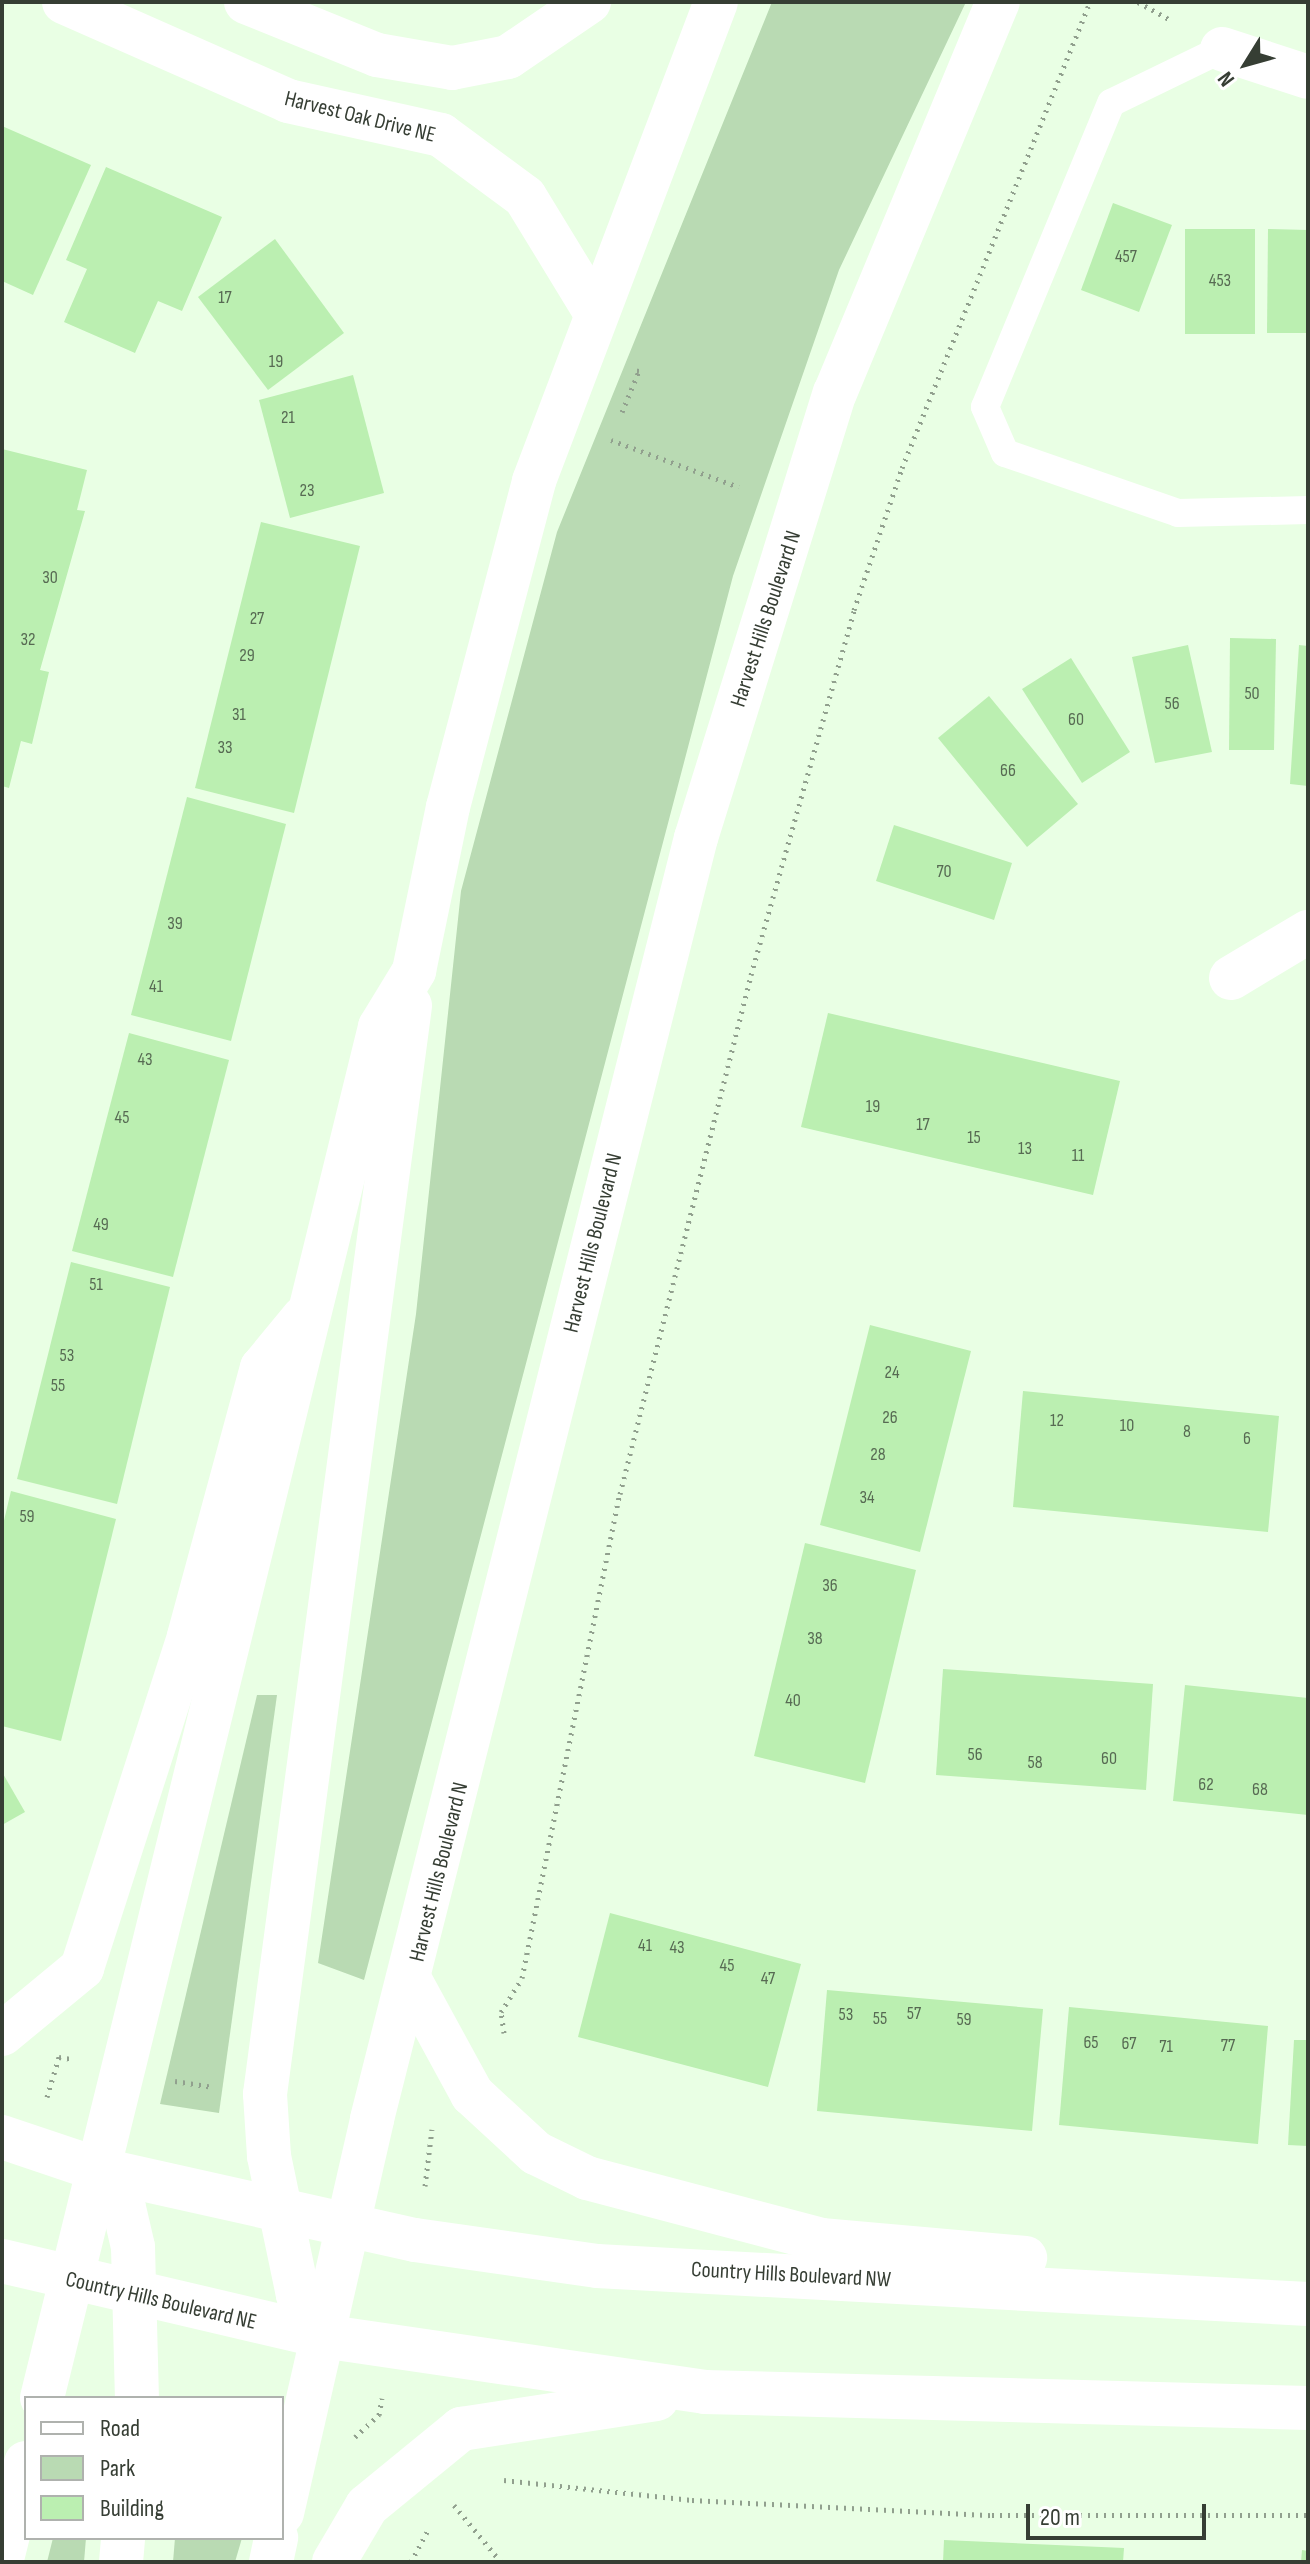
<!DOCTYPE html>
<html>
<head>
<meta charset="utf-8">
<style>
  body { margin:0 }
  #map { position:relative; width:1310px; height:2564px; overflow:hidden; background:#e9ffe4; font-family:"Sofia Sans Condensed",sans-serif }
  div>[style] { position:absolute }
  .green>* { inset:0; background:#b9dab3 }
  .building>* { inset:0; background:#bbefb1 }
  .path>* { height:5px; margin-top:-2.5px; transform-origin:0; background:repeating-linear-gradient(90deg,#91a08e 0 2px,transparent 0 8px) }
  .lane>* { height:28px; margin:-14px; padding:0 14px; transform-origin:14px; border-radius:14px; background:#fff }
  .street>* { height:44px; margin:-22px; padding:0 22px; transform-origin:22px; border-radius:22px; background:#fff }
  .secondary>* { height:44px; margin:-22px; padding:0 22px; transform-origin:22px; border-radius:22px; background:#fff }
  span { translate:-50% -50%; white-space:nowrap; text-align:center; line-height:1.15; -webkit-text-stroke:8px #fff; paint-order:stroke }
  .number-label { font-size:18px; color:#576a53 }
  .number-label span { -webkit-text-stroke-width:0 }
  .street-label { font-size:22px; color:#363e34 }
  .frame { position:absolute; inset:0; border:4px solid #363e34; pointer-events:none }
  .legend { position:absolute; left:24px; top:2396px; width:260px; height:144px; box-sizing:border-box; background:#fff; border:2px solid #afb2ae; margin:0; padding:10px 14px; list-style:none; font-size:24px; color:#363e34 }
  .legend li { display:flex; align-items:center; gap:16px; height:40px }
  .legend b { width:40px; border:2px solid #afb2ae }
  .north { position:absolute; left:1206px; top:24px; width:80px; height:80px; -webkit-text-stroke:6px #fff; paint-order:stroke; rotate:233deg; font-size:22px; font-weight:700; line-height:32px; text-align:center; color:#363e34 }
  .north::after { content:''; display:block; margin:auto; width:28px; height:36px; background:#363e34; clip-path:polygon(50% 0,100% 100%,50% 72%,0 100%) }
  .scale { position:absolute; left:1026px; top:2504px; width:180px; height:36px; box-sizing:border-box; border:4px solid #363e34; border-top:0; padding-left:10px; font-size:24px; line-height:28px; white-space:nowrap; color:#363e34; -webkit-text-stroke:6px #fff; paint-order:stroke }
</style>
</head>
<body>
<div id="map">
  <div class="green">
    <i style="clip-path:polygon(772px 2px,966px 2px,839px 270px,733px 576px,364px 1980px,318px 1963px,416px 1314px,461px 891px,557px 532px)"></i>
    <i style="clip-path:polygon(257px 1695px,277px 1695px,219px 2113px,160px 2104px)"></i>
    <i style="clip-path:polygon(53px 2538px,86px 2538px,84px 2562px,47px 2562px)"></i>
    <i style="clip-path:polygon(175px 2538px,242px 2538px,235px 2562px,173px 2562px)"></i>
  </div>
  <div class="building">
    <i style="clip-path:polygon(2px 126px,91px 165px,33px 295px,2px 281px)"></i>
    <i style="clip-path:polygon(106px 167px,222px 217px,182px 311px,158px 301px,135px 353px,64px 322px,87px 269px,66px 260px)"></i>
    <i style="clip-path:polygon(1113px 203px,1172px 225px,1139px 312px,1081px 290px)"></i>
    <i style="clip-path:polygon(1185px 229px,1255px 229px,1255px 334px,1185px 334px)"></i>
    <i style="clip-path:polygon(1268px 229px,1308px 230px,1308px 333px,1267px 333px)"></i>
    <i style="clip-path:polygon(275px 239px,344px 333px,268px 390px,198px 297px)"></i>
    <i style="clip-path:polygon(353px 375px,384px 493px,290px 518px,259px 400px)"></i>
    <i style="clip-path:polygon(2px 449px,87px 470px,77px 510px,85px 511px,40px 670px,49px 672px,32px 744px,21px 741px,9px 788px,2px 786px)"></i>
    <i style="clip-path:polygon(261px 522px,360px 546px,294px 813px,195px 788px)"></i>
    <i style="clip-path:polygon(1230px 638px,1276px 639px,1274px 750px,1229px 750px)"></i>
    <i style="clip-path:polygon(1188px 645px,1212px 752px,1155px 763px,1132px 657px)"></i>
    <i style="clip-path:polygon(1299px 645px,1308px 646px,1308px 786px,1290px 784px)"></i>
    <i style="clip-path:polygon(1071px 658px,1130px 752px,1082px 783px,1022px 689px)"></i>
    <i style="clip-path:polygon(989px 696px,1078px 804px,1027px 847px,938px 738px)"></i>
    <i style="clip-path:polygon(187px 797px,286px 824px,231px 1041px,131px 1015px)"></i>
    <i style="clip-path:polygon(894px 825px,1012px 863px,994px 920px,876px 881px)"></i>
    <i style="clip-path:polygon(828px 1013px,1120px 1081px,1093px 1195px,801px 1127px)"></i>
    <i style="clip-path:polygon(129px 1033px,229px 1060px,173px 1277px,72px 1251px)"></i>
    <i style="clip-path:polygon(71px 1262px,170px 1287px,117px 1504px,17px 1479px)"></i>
    <i style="clip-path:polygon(870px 1325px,971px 1351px,920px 1552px,820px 1525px)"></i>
    <i style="clip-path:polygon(1023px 1391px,1279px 1416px,1268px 1532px,1013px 1507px)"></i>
    <i style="clip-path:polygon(11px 1491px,116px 1519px,61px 1741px,2px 1726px,2px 1529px)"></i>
    <i style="clip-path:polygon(805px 1543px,916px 1570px,865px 1783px,754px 1756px)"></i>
    <i style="clip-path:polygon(943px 1669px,1153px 1684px,1146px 1790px,936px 1775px)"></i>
    <i style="clip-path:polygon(1185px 1685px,1308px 1698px,1308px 1815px,1173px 1801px)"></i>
    <i style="clip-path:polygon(2px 1772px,25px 1812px,2px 1825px)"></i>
    <i style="clip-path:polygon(610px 1913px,801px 1964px,768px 2087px,578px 2037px)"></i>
    <i style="clip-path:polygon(827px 1990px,1043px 2009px,1032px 2131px,817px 2111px)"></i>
    <i style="clip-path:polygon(1069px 2007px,1268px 2026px,1258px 2144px,1059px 2125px)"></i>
    <i style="clip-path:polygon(1294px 2040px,1308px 2040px,1308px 2146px,1288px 2145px)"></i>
    <i style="clip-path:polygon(944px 2540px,1124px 2548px,1123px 2562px,943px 2562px)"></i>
    <i style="clip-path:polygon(1302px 2550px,1308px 2551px,1308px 2562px,1301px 2562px)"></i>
  </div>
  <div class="path">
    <i style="left:1138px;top:2px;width:39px;rotate:29deg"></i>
    <i style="left:622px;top:412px;width:44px;rotate:-67.5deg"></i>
    <i style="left:639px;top:371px;width:6px;rotate:-171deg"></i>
    <i style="left:611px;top:440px;width:136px;rotate:20.2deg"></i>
    <i style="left:504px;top:2033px;width:21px;rotate:-98deg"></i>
    <i style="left:501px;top:2012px;width:40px;rotate:-58deg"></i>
    <i style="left:522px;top:1978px;width:494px;rotate:-78.6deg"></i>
    <i style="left:620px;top:1494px;width:535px;rotate:-75.83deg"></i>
    <i style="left:751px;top:975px;width:379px;rotate:-74.2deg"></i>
    <i style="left:854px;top:610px;width:150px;rotate:-71.3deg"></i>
    <i style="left:902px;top:468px;width:502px;rotate:-68.03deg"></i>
    <i style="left:175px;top:2081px;width:37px;rotate:9deg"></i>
    <i style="left:47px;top:2097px;width:42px;rotate:-73.3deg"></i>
    <i style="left:59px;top:2057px;width:12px;rotate:9deg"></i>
    <i style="left:425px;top:2186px;width:57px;rotate:-83deg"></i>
    <i style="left:355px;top:2437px;width:33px;rotate:-43deg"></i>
    <i style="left:379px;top:2415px;width:17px;rotate:-80deg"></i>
    <i style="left:504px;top:2480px;width:189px;rotate:6.1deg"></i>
    <i style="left:692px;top:2500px;width:300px;rotate:2.9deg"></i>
    <i style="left:992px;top:2515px;width:316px"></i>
    <i style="left:454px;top:2505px;width:74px;rotate:50.5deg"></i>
    <i style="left:411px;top:2562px;width:38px;rotate:-62deg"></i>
  </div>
  <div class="lane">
    <i style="left:1222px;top:49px;width:123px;rotate:154.1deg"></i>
    <i style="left:1111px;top:103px;width:329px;rotate:112.5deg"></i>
    <i style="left:985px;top:407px;width:50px;rotate:66.5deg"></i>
    <i style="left:1005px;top:453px;width:183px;rotate:19.1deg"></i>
    <i style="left:1178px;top:513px;width:130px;rotate:-1.3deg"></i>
  </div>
  <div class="street">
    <i style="left:64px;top:2px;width:245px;rotate:23.8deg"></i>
    <i style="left:288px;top:101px;width:157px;rotate:12.5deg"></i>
    <i style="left:441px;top:135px;width:104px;rotate:36.4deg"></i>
    <i style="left:525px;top:197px;width:132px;rotate:58.6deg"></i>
    <i style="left:246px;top:2px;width:141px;rotate:22deg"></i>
    <i style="left:377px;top:55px;width:76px;rotate:9.8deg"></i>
    <i style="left:452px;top:68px;width:57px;rotate:-11.1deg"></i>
    <i style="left:508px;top:57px;width:98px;rotate:-34.2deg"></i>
    <i style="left:1222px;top:49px;width:90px;rotate:18deg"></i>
    <i style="left:1231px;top:978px;width:90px;rotate:-30.9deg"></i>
  </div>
  <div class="secondary">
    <i style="left:411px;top:1982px;width:128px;rotate:61.4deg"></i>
    <i style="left:472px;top:2094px;width:87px;rotate:42.7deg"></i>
    <i style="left:536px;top:2153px;width:57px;rotate:26.1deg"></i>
    <i style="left:587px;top:2178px;width:242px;rotate:14.8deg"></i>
    <i style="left:821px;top:2240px;width:205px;rotate:5deg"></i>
    <i style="left:2px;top:2034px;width:104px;rotate:-39.5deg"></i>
    <i style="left:82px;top:1968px;width:349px;rotate:-72.1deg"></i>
    <i style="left:189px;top:1636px;width:278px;rotate:-74.8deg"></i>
    <i style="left:262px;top:1368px;width:66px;rotate:-50.5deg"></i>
    <i style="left:2px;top:2137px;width:100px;rotate:18.6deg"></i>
    <i style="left:97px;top:2169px;width:326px;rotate:12.6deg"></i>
    <i style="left:415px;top:2240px;width:184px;rotate:8.1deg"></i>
    <i style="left:597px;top:2266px;width:712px;rotate:3.06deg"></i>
    <i style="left:97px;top:2169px;width:47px;rotate:55.3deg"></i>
    <i style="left:124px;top:2208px;width:40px;rotate:77deg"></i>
    <i style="left:133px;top:2247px;width:151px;rotate:88.5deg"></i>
    <i style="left:2px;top:2261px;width:329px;rotate:13.2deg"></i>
    <i style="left:322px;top:2336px;width:386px;rotate:8.3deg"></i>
    <i style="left:704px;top:2392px;width:604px;rotate:1.52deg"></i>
    <i style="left:322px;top:2336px;width:48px;rotate:-120.3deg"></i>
    <i style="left:298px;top:2295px;width:142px;rotate:-101.8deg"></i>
    <i style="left:269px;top:2156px;width:62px;rotate:-93.7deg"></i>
    <i style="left:265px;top:2094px;width:1098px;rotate:-82.41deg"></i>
    <i style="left:42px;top:2398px;width:1412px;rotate:-76.15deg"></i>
    <i style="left:380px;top:1027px;width:66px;rotate:-58.7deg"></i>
    <i style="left:414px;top:971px;width:167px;rotate:-78.3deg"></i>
    <i style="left:448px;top:807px;width:337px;rotate:-75.2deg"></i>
    <i style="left:534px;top:481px;width:512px;rotate:-69.2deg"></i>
    <i style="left:282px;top:2513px;width:404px;rotate:-77.1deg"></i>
    <i style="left:372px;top:2119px;width:1321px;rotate:-75.81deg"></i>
    <i style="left:696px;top:838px;width:466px;rotate:-72.7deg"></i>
    <i style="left:835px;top:393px;width:424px;rotate:-67.4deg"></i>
    <i style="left:2px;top:2559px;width:99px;rotate:-76deg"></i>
    <i style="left:121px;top:2562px;width:24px;rotate:-85deg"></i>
    <i style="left:271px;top:2562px;width:25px;rotate:-78deg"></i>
    <i style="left:334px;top:2562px;width:65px;rotate:-59.5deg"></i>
    <i style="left:367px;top:2506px;width:122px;rotate:-39.3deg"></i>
    <i style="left:461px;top:2429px;width:198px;rotate:-8.7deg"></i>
  </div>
  <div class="number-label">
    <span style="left:1126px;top:257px">457</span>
    <span style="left:1220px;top:281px">453</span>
    <span style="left:225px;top:298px">17</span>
    <span style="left:276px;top:362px">19</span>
    <span style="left:288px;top:418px">21</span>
    <span style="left:307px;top:491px">23</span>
    <span style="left:50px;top:578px">30</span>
    <span style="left:257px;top:619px">27</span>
    <span style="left:28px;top:640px">32</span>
    <span style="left:247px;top:656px">29</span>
    <span style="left:1252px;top:694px">50</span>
    <span style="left:1172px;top:704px">56</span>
    <span style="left:239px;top:715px">31</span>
    <span style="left:1076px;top:720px">60</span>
    <span style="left:225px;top:748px">33</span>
    <span style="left:1008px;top:771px">66</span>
    <span style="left:944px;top:872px">70</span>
    <span style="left:175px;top:924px">39</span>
    <span style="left:156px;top:987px">41</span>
    <span style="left:145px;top:1060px">43</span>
    <span style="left:873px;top:1107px">19</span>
    <span style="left:122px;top:1118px">45</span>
    <span style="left:923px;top:1125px">17</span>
    <span style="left:974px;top:1138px">15</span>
    <span style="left:1025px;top:1149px">13</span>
    <span style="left:1078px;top:1156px">11</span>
    <span style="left:101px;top:1225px">49</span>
    <span style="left:96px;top:1285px">51</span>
    <span style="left:67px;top:1356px">53</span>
    <span style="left:892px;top:1373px">24</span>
    <span style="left:58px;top:1386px">55</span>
    <span style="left:890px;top:1418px">26</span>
    <span style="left:1057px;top:1421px">12</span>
    <span style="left:1127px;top:1426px">10</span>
    <span style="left:1187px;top:1432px">8</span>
    <span style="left:1247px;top:1439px">6</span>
    <span style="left:878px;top:1455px">28</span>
    <span style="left:867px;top:1498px">34</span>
    <span style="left:27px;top:1517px">59</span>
    <span style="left:830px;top:1586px">36</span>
    <span style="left:815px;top:1639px">38</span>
    <span style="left:793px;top:1701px">40</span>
    <span style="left:975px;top:1755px">56</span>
    <span style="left:1109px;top:1759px">60</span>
    <span style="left:1035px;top:1763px">58</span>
    <span style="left:1206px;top:1785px">62</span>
    <span style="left:1260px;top:1790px">68</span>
    <span style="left:645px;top:1946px">41</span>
    <span style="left:677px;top:1948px">43</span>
    <span style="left:727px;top:1966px">45</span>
    <span style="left:768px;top:1979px">47</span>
    <span style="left:914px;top:2014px">57</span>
    <span style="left:846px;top:2015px">53</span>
    <span style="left:880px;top:2019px">55</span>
    <span style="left:964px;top:2020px">59</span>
    <span style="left:1091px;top:2043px">65</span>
    <span style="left:1129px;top:2044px">67</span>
    <span style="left:1228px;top:2046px">77</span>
    <span style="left:1166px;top:2047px">71</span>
  </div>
  <div class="street-label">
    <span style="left:360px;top:117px;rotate:14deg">Harvest Oak Drive NE</span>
    <span style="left:766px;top:619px;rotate:-72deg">Harvest Hills Boulevard N</span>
    <span style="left:593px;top:1243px;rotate:-76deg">Harvest Hills Boulevard N</span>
    <span style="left:439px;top:1872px;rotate:-76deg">Harvest Hills Boulevard N</span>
    <span style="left:791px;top:2275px;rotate:3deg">Country Hills Boulevard NW</span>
    <span style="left:161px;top:2301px;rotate:13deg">Country Hills Boulevard NE</span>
  </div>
  <div class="frame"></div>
  <ul class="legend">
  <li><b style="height:10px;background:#fff"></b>Road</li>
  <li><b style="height:22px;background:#b9dab3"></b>Park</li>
  <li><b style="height:22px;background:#bbefb1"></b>Building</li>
  </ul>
  <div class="north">N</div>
  <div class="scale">20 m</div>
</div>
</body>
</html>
